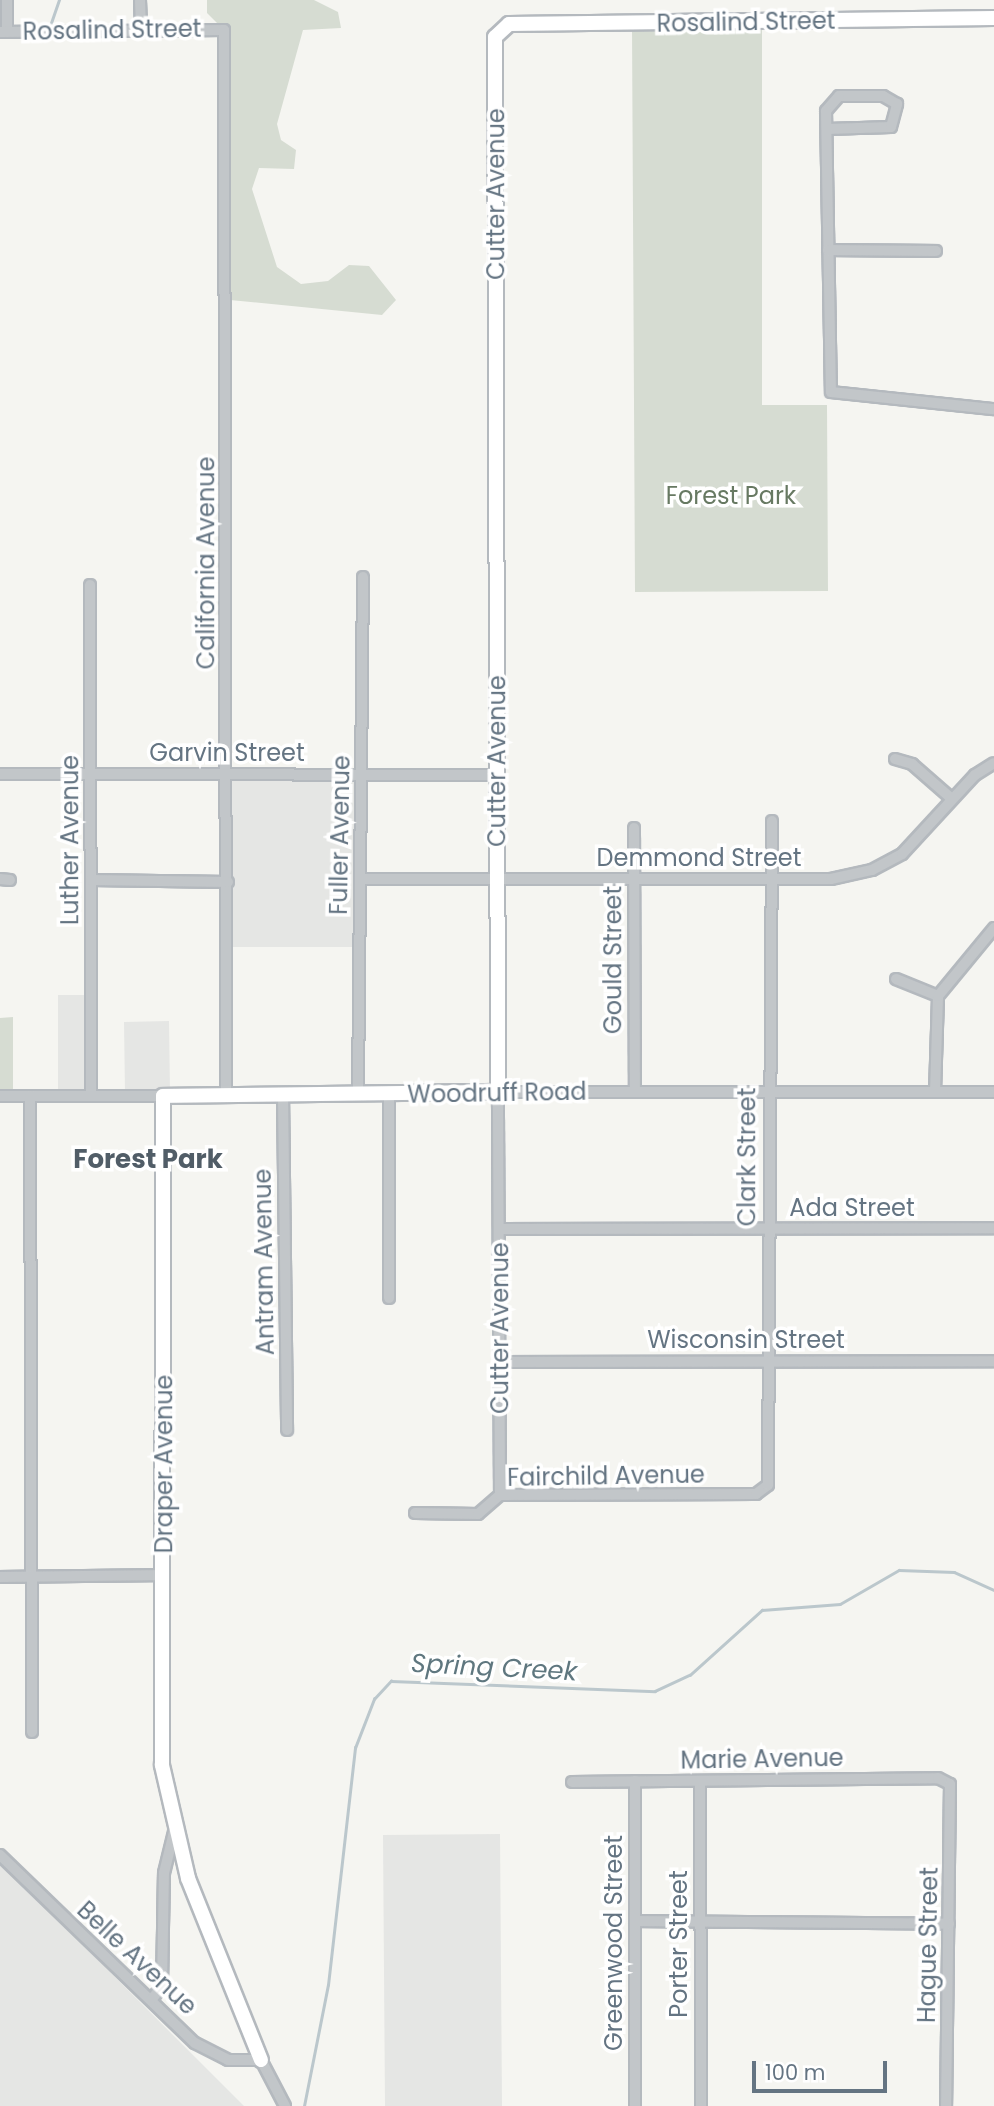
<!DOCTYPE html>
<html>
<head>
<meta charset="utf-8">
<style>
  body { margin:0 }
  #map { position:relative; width:994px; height:2106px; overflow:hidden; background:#f5f5f1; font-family:Poppins,sans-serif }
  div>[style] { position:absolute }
  .built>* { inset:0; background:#e5e6e4 }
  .green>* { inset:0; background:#d6dcd2 }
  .stream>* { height:2.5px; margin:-1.25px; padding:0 1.25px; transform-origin:1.25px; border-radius:1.25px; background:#bbc7cc }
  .roads { filter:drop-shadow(2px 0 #b4b9be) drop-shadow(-2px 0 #b4b9be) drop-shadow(0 2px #b4b9be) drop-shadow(0 -2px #b4b9be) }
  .street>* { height:10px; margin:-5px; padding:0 5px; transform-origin:5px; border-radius:5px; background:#c2c6c9 }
  .secondary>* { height:14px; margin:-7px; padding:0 7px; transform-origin:7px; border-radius:7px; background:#fff }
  span { translate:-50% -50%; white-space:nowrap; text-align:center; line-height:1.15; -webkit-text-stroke:7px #fff; paint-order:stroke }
  .street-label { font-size:24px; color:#647482 }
  .park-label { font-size:24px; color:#677962 }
  .neighbourhood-label { font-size:26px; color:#515d67; font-weight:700 }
  .water-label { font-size:26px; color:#5f777f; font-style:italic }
  .scale { position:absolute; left:752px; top:2061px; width:135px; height:32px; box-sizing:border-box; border:4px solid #647482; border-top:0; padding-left:9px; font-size:21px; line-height:24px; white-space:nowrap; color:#647482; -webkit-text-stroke:5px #fff; paint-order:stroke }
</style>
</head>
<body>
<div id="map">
  <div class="built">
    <i style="clip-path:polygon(229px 777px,360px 777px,358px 947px,230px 947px)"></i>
    <i style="clip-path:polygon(58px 995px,96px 995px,96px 1093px,58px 1092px)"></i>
    <i style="clip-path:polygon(169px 1021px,170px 1093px,125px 1093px,124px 1022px)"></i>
    <i style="clip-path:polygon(500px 1834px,502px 2106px,385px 2106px,383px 1835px)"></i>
    <i style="clip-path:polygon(0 1859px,18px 1880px,244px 2106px,0 2106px)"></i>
  </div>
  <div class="green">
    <i style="clip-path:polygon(207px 0,314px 0,338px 12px,341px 28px,303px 30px,277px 124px,281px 140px,296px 150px,294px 169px,259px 168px,252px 189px,277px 267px,301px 284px,328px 281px,349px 265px,369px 266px,396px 300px,382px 315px,230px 300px,230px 36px,207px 13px)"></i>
    <i style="clip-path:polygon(762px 27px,762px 405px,827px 405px,828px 591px,635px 592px,632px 28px)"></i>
    <i style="clip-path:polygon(13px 1017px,13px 1093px,0 1092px,0 1018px)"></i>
  </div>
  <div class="stream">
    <i style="left:50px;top:26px;width:28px;rotate:-71deg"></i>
    <i style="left:304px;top:2106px;width:123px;rotate:-78.8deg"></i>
    <i style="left:328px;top:1985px;width:239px;rotate:-83.5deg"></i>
    <i style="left:355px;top:1748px;width:53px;rotate:-68.8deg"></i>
    <i style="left:374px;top:1699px;width:25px;rotate:-47deg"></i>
    <i style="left:391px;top:1681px;width:264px;rotate:2.2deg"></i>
    <i style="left:655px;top:1691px;width:38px;rotate:-25deg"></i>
    <i style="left:690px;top:1675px;width:97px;rotate:-42.1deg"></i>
    <i style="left:762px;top:1610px;width:78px;rotate:-4.4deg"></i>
    <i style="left:840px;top:1604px;width:68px;rotate:-30deg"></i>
    <i style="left:899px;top:1570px;width:55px;rotate:2.1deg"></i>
    <i style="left:954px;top:1572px;width:44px;rotate:24.2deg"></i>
  </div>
  <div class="roads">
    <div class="street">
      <i style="left:7px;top:0;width:32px;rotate:90deg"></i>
      <i style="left:140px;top:0;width:30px;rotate:88deg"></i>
      <i style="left:0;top:32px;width:224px;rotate:-0.5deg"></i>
      <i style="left:224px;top:30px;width:1065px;rotate:89.89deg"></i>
      <i style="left:827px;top:129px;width:64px;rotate:-1.8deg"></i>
      <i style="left:891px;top:127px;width:24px;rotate:-75deg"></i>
      <i style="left:897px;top:104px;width:16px;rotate:-150deg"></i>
      <i style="left:883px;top:96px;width:44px;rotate:180deg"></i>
      <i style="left:839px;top:96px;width:20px;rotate:131deg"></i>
      <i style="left:826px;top:111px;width:281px;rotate:89deg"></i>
      <i style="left:831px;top:392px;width:164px;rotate:6deg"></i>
      <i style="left:828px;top:250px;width:108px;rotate:0.5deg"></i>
      <i style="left:90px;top:585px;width:510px;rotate:89.89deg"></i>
      <i style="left:895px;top:759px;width:18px;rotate:16deg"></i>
      <i style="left:912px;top:764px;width:52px;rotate:41.1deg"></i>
      <i style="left:0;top:774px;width:496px;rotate:0.1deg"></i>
      <i style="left:634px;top:828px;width:264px;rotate:89.8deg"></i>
      <i style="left:0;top:879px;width:10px;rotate:6deg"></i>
      <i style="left:361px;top:879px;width:470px"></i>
      <i style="left:831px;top:879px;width:42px;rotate:-12.4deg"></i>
      <i style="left:872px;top:870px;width:34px;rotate:-28deg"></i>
      <i style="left:902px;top:854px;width:108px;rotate:-47.3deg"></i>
      <i style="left:975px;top:775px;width:22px;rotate:-32deg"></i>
      <i style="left:91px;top:880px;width:137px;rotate:0.8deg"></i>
      <i style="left:896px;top:979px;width:45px;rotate:22deg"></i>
      <i style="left:935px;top:1092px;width:96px;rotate:-88.2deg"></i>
      <i style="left:938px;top:996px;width:88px;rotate:-50.5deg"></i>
      <i style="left:283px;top:1094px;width:336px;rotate:89.3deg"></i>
      <i style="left:358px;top:1094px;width:517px;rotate:-89.45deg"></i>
      <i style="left:389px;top:1094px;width:204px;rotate:90deg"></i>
      <i style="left:0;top:1096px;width:163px"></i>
      <i style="left:30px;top:1096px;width:636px;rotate:89.82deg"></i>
      <i style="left:500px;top:1229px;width:494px;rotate:-0.1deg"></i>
      <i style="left:499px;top:1362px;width:495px;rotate:-0.1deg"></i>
      <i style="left:500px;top:1495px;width:403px;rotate:-90.3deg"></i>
      <i style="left:498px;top:1092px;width:496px"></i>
      <i style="left:415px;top:1513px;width:63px;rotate:0.9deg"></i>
      <i style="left:478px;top:1514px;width:29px;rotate:-41deg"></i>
      <i style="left:500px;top:1495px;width:256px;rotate:-0.2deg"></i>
      <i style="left:756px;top:1494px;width:15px;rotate:-37deg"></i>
      <i style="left:768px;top:1485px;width:664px;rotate:-89.65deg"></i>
      <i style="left:0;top:1577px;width:164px;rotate:-0.7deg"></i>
      <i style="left:700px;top:1781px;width:325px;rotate:89.8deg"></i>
      <i style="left:572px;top:1782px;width:366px;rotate:-0.6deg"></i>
      <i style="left:938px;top:1778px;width:13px;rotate:27deg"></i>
      <i style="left:950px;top:1784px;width:322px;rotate:90.7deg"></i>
      <i style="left:0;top:1855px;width:271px;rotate:44deg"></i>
      <i style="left:195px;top:2043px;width:37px;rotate:27deg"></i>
      <i style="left:228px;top:2060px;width:33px"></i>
      <i style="left:261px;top:2060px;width:52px;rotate:62.4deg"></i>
      <i style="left:635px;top:1921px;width:314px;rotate:0.5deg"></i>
      <i style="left:152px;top:1999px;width:16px;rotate:-52deg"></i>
      <i style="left:162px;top:1986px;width:113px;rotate:-89deg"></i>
      <i style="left:164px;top:1873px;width:42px;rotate:-76.3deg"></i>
      <i style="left:635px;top:2106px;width:325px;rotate:-90deg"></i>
    </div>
    <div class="secondary">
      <i style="left:261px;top:2060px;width:196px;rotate:-111.9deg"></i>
      <i style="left:188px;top:1878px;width:116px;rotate:-103deg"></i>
      <i style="left:162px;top:1765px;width:669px;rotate:-89.91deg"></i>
      <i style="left:163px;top:1096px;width:335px;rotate:-0.7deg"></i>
      <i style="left:498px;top:1092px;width:1055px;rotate:-90.16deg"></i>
      <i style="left:495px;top:37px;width:19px;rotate:-43deg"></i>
      <i style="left:509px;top:24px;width:485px;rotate:-0.7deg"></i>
    </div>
  </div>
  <div class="street-label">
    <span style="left:746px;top:22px;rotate:-1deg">Rosalind Street</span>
    <span style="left:112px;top:30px;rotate:-1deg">Rosalind Street</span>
    <span style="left:496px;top:194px;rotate:-90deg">Cutter Avenue</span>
    <span style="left:206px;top:563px;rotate:-90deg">California Avenue</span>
    <span style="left:227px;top:753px">Garvin Street</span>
    <span style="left:497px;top:761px;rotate:-90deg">Cutter Avenue</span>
    <span style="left:340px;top:835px;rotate:-89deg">Fuller Avenue</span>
    <span style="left:70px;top:840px;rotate:-90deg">Luther Avenue</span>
    <span style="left:699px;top:858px">Demmond Street</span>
    <span style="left:613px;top:960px;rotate:-90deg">Gould Street</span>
    <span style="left:497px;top:1093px;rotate:-1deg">Woodruff Road</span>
    <span style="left:747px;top:1157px;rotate:-90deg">Clark Street</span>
    <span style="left:852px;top:1208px">Ada Street</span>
    <span style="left:264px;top:1262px;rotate:-91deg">Antram Avenue</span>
    <span style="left:500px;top:1328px;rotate:-90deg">Cutter Avenue</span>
    <span style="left:746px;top:1340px">Wisconsin Street</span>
    <span style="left:164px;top:1464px;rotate:-90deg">Draper Avenue</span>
    <span style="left:606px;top:1476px;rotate:-1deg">Fairchild Avenue</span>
    <span style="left:762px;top:1759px;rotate:-1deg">Marie Avenue</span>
    <span style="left:614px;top:1943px;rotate:-90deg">Greenwood Street</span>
    <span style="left:679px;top:1944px;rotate:-90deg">Porter Street</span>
    <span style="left:928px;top:1945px;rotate:-89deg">Hague Street</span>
    <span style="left:137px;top:1958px;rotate:43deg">Belle Avenue</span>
  </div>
  <div class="park-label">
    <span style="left:731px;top:496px">Forest Park</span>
  </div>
  <div class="neighbourhood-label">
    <span style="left:148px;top:1160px">Forest Park</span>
  </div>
  <div class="water-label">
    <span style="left:494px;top:1668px;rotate:3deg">Spring Creek</span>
  </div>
  <div class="scale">100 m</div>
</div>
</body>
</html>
